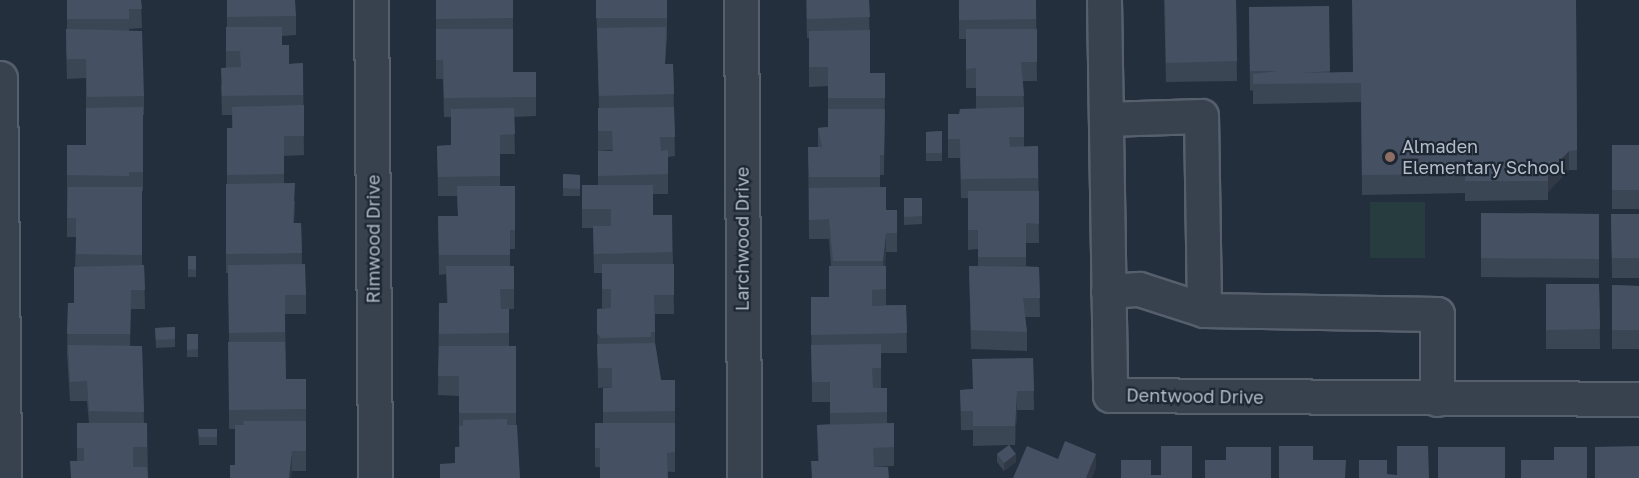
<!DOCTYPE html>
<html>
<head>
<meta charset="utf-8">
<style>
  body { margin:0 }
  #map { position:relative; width:1639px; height:478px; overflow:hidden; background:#242f3e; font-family:"Golos Text",sans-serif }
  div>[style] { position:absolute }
  .green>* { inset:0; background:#263c3f }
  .roads { filter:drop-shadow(2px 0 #565f6c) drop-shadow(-2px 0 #565f6c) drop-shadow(0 2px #565f6c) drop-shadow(0 -2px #565f6c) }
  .minor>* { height:33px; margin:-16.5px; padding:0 16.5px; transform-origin:16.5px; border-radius:16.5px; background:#38414e }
  .wall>* { inset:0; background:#3b4654 }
  .shaded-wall>* { inset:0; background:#303945 }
  .building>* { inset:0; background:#455162 }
  .dots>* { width:16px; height:16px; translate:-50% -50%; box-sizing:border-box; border:3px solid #1d2633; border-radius:50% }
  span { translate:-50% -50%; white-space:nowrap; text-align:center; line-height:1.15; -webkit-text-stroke:4.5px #1d2633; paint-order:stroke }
  .poi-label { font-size:18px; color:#b4bcc9 }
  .left { translate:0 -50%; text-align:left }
  .street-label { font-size:18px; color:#b4bcc9 }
</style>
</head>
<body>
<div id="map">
  <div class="green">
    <i style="clip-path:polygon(1370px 202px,1425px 202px,1425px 258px,1370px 258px)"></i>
  </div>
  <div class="roads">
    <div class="minor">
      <i style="left:371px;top:0;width:478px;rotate:89.5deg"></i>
      <i style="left:741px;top:0;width:478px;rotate:89.6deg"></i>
      <i style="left:1104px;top:0;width:395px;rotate:89.1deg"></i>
      <i style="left:1110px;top:395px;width:529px;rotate:0.43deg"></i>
      <i style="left:0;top:78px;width:400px;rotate:89.4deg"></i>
      <i style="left:1106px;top:119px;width:95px;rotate:-1.8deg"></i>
      <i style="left:1201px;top:116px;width:194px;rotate:89.1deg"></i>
      <i style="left:1108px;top:291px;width:31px;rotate:-4deg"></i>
      <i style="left:1139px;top:289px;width:68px;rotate:17.9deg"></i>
      <i style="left:1204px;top:310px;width:233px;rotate:1deg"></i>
      <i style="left:1437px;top:314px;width:85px;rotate:90deg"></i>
    </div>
  </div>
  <div class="wall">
    <i style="clip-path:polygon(67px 0,141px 0,142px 28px,129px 29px,129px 30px,144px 96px,144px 115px,143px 115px,143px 191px,142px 191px,142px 265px,144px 265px,145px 309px,131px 309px,130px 346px,142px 346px,144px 423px,147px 423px,148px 478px,77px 461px,77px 423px,89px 423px,87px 401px,70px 401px,67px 353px,68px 303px,74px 303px,76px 237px,67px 237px,67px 145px,86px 145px,86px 78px,67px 79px,66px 48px,66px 29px,67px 29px)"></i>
    <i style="clip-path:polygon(227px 0,296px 16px,296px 35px,282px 36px,282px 45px,289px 64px,303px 63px,304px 155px,284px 156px,284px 183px,295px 202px,294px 223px,301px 223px,302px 264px,306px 295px,306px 314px,285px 314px,286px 379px,306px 379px,306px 471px,292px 471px,235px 465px,235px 429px,229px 429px,229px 342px,228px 273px,226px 273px,226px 184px,227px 184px,227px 128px,232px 128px,232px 115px,222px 115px,221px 87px,226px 68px,226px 27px,227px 27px)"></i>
    <i style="clip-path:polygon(436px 0,513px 0,513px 72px,536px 72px,536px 116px,514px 117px,515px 154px,500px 154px,500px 186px,515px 186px,515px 249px,510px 249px,510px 266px,514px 266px,514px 309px,501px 309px,509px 309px,509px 346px,516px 346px,516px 425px,455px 463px,455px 447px,459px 447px,459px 396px,438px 395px,439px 303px,447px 303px,446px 274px,439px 275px,438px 216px,458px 216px,457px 196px,438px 196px,437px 146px,451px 145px,451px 117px,444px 117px,443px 79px,436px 79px)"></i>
    <i style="clip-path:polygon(596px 0,667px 0,667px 37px,665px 64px,673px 64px,675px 156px,668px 157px,668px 194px,653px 194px,653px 215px,672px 215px,674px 314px,655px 314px,655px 343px,661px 380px,675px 411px,675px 472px,595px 467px,595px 423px,603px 423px,603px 388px,612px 387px,598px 388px,597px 309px,611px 308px,602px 308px,602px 273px,594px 273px,593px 228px,582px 228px,582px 185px,598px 185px,598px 151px,612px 151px,612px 150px,598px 151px,598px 108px,599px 108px)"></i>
    <i style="clip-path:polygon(806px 0,869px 0,870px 73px,885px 73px,884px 175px,880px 175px,880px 188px,886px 210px,897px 210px,897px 252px,886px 252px,885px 266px,886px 266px,886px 305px,906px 305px,907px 353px,881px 353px,881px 388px,887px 388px,887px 423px,894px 423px,894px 466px,874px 467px,889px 478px,818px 461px,817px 425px,830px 424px,830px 402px,812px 402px,811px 297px,829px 297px,831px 266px,829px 239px,809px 239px,808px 147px,818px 147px,818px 128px,828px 127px,828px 86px,809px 87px,809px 38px,807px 38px)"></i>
    <i style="clip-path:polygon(959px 0,1036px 0,1037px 81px,1023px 81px,1024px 107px,1024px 147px,1038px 146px,1039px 243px,1026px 243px,1026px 266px,1039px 267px,1040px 317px,1025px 317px,1027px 332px,1027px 351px,971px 349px,969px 266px,978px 266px,978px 249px,968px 250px,968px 198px,961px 198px,960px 158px,948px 158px,948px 114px,959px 114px,976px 109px,976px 88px,966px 88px,966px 39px,959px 39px)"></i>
    <i style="clip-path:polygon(1164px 0,1236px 0,1237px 81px,1166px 82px)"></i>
    <i style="clip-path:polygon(1576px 0,1577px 170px,1569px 170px,1548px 192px,1548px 200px,1465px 201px,1465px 193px,1362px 195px,1361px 102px,1253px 104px,1253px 90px,1250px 91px,1249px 7px,1330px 71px,1330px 73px,1353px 72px)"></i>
    <i style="clip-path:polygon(942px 131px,942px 161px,926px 161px,926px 132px)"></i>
    <i style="clip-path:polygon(1612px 145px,1639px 145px,1639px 209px,1612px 209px)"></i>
    <i style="clip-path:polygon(563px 174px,580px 175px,580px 196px,563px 196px)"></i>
    <i style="clip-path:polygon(904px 198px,922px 198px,922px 224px,904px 225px)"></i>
    <i style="clip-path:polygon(1481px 213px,1599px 214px,1599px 278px,1481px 277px)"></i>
    <i style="clip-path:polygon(1611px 214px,1639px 214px,1639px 278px,1612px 278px)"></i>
    <i style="clip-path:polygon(188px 256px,196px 256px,196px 277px,188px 277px)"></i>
    <i style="clip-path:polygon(1546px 284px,1599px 284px,1600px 349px,1546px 349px)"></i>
    <i style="clip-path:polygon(1612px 285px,1639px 286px,1639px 349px,1612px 349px)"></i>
    <i style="clip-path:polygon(175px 327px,175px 347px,156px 348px,155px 328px)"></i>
    <i style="clip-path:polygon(187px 334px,198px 334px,198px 357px,187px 357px)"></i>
    <i style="clip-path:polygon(1033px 358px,1034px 410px,1017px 410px,1015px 445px,1009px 445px,1016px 462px,1004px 471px,997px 462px,997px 454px,1009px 445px,973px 446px,973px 430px,961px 430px,960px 390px,973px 389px)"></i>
    <i style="clip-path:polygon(198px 429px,217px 429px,217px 445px,199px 445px)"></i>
  </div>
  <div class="shaded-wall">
    <i style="clip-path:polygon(1569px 151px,1569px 170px,1548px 192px,1548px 173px)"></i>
    <i style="clip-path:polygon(886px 233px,886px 252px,883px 280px,883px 261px)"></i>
    <i style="clip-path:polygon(1017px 391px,1017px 410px,1015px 445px,1015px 426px)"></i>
    <i style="clip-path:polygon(292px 451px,292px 471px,291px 478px,289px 478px)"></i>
    <i style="clip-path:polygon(1016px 454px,1016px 462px,1004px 471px,1004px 463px)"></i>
    <i style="clip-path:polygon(1096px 454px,1096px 468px,1092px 478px,1086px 478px)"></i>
  </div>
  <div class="building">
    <i style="clip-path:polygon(67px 0,141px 0,142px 9px,129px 9px,129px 19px,67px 19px)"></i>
    <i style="clip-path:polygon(227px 0,295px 0,296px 16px,227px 17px)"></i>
    <i style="clip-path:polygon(436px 0,513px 0,513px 18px,436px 19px)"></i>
    <i style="clip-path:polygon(596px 0,667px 0,667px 18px,596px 18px)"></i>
    <i style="clip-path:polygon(807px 0,869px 0,870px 17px,807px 19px)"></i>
    <i style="clip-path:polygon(959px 0,1036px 0,1036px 19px,959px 20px)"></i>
    <i style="clip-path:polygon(1165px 0,1236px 0,1237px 61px,1166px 63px)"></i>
    <i style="clip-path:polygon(1352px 0,1576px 0,1577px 150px,1569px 151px,1548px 173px,1548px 181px,1465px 181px,1465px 174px,1362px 175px,1361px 83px,1253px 84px,1253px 74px,1279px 71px,1250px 71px,1249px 7px,1329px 6px,1330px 71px,1301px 73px,1353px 72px)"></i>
    <i style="clip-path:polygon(226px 27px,282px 27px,282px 45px,289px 45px,289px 64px,303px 63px,303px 95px,222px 96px,221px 68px,241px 67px,240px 51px,226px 51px)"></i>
    <i style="clip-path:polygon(666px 27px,665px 64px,673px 64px,674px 94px,599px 96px,597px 28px)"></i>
    <i style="clip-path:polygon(66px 29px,142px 31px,144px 96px,87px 97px,86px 59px,67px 59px)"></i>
    <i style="clip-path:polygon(436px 29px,513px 29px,513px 72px,536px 72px,536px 97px,444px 98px,443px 60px,436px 60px)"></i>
    <i style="clip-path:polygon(966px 29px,1037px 29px,1037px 62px,1021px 62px,1024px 96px,976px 96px,976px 68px,966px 69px)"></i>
    <i style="clip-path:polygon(870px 30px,870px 73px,885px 73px,885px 98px,828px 98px,828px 67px,809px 67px,809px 31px)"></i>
    <i style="clip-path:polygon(304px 105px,304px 136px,284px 136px,284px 174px,227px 175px,227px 128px,233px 128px,232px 107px)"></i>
    <i style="clip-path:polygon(143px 107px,143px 172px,129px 172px,129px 176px,67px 175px,67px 145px,86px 145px,86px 108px)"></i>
    <i style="clip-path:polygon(674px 107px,675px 137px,660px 137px,661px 151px,668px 150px,668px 174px,598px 176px,598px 151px,613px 151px,612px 131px,598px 131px,598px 108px)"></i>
    <i style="clip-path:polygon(1024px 107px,1024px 137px,1009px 137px,1010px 147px,1038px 146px,1038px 178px,961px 179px,960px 139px,948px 139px,948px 114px,959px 114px,960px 109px)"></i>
    <i style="clip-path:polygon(514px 108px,515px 134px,500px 135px,500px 176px,438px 177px,437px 146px,451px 145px,451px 109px)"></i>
    <i style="clip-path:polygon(828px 109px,885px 109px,884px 155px,880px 155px,880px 177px,809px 177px,808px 147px,822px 147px,818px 128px,828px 127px)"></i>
    <i style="clip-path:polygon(942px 131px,942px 153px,926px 153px,926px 132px)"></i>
    <i style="clip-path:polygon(1612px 145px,1639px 145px,1639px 190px,1612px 190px)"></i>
    <i style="clip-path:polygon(563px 174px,580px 175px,580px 189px,563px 188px)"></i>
    <i style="clip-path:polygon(295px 183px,293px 223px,301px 223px,302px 253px,226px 254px,226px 184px)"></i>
    <i style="clip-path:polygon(582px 185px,653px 185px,653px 215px,672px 215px,672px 252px,594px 254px,593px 226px,611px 226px,611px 209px,582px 209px)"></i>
    <i style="clip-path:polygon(457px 186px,515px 186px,515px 230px,510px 230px,510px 255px,439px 255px,438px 216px,458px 216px)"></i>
    <i style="clip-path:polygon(68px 187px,142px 187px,142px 255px,76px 254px,76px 218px,67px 218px)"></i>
    <i style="clip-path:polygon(886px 187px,886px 210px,897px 210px,897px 233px,886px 233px,883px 261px,833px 261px,829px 219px,809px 220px,809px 188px)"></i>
    <i style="clip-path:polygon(968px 191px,1039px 191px,1039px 224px,1026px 223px,1026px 257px,978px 257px,978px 230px,968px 230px)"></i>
    <i style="clip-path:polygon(904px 198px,922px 198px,922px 216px,904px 217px)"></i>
    <i style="clip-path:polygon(1481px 213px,1599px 214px,1599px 259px,1481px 258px)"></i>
    <i style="clip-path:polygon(1611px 214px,1639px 214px,1639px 258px,1612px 258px)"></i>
    <i style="clip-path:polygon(188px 256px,196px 256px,196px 270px,188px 269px)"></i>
    <i style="clip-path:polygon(305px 264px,306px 295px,285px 295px,285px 332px,229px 333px,228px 265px)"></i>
    <i style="clip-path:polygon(602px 264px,674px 264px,674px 295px,654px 295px,655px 332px,651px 332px,651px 337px,601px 338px,597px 333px,597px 309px,611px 308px,611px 289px,602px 289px)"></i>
    <i style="clip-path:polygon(144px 265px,145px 290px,131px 290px,130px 334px,67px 334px,68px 303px,74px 303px,74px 267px)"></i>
    <i style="clip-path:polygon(446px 266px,514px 266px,514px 289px,500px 289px,501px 309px,509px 309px,509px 333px,439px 334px,439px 303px,448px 303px)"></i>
    <i style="clip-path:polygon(829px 266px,886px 266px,886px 289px,872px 290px,872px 306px,906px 305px,907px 333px,811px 335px,811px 297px,829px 297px)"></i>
    <i style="clip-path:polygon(969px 266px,1039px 267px,1040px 298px,1023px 298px,1027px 332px,971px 330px)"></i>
    <i style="clip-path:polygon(1546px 284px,1599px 284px,1600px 329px,1546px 330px)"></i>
    <i style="clip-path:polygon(1612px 285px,1639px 286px,1639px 330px,1612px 330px)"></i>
    <i style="clip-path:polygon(175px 327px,175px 339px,156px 340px,155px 328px)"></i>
    <i style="clip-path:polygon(187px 334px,198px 334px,198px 349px,187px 350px)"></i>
    <i style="clip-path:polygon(228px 342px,285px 342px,286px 379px,306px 379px,306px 409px,229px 410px)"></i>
    <i style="clip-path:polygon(655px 343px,661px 380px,675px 380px,675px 411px,603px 412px,603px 388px,612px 388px,612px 368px,598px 368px,597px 344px)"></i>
    <i style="clip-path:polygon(881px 344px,881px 368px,872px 368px,873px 388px,887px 388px,887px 412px,830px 413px,830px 382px,812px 382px,811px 345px)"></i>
    <i style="clip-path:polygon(68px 345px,142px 346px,144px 412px,89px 411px,87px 381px,70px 382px)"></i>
    <i style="clip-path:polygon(439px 346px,516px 346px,516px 413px,459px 413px,459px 376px,438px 376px)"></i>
    <i style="clip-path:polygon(1033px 358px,1034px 391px,1017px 391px,1015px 426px,973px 426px,973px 411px,961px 411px,960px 390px,973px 389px,972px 359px)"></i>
    <i style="clip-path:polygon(507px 419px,507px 425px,517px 425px,520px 478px,440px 478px,440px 464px,455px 463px,455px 447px,460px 447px,459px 426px,463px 426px,463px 420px)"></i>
    <i style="clip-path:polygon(243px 421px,306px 421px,306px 451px,292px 451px,289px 478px,230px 478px,230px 465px,235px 465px,235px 425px,244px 425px)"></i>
    <i style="clip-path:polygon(77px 423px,147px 423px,147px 447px,133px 447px,133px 467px,147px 467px,148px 478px,71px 478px,70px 461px,84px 461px,84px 448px,77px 448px)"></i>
    <i style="clip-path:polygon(595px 423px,675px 423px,675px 452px,667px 453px,668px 478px,600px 478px,600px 448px,595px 448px)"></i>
    <i style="clip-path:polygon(894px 423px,894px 447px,873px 448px,874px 467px,888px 467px,889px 478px,812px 478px,811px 461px,819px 461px,817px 425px)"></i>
    <i style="clip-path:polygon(198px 429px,217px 429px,217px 437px,199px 437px)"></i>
    <i style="clip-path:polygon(1065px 441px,1096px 454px,1086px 478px,1013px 478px,1027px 446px,1058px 459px)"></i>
    <i style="clip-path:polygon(1009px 445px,1016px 454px,1004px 463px,997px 454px)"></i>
    <i style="clip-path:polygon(1161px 446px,1192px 446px,1192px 478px,1121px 478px,1121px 460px,1151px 460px,1151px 475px,1161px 475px)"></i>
    <i style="clip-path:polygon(1279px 446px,1313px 446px,1313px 460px,1346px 460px,1345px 478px,1279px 478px)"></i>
    <i style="clip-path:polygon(1397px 446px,1428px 446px,1429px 478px,1359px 478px,1359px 460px,1387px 460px,1387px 474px,1397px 475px)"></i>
    <i style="clip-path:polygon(1639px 446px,1639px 478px,1595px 478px,1595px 447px)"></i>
    <i style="clip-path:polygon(1226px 447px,1271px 447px,1271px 478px,1205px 478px,1205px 460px,1226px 460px)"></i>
    <i style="clip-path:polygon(1438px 447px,1505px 447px,1505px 478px,1438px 478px)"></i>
    <i style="clip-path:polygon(1554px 447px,1587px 447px,1587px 478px,1521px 478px,1521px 460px,1554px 460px)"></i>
  </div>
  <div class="dots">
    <i style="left:1390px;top:157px;background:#8d6e63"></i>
  </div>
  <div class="poi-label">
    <span class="left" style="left:1402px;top:157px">Almaden<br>Elementary School</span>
  </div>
  <div class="street-label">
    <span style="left:373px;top:239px;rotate:-90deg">Rimwood Drive</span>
    <span style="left:742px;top:239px;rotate:-90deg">Larchwood Drive</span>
    <span style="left:1195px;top:396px;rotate:1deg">Dentwood Drive</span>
  </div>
</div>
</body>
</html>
